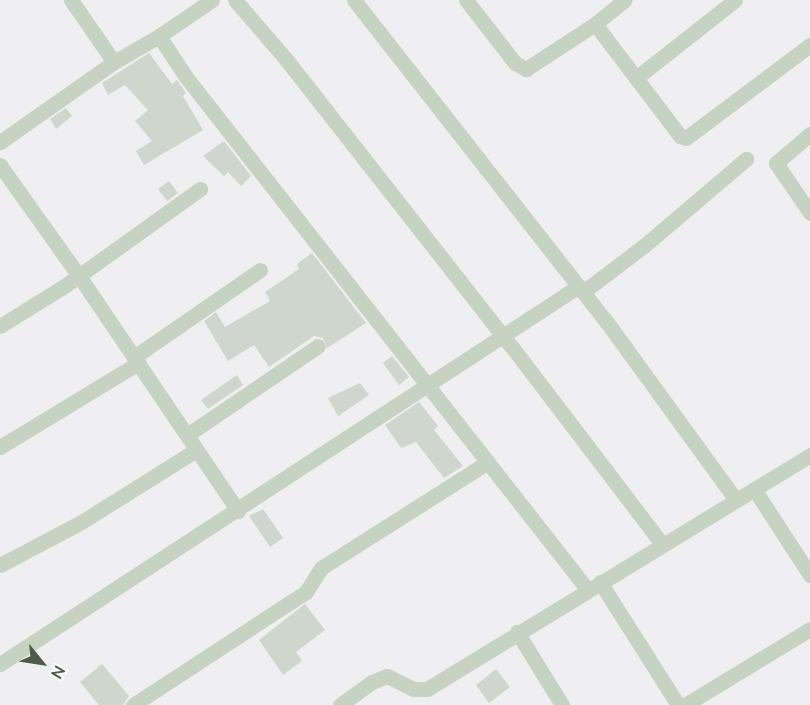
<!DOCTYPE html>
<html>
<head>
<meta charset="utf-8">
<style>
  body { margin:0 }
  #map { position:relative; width:810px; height:705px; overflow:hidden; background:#efeef1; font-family:"Nunito Sans",sans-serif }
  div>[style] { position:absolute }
  .building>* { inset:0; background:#cfd6ce }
  .minor>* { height:15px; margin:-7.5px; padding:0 7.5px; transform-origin:7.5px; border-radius:7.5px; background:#c7d3c2 }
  span { translate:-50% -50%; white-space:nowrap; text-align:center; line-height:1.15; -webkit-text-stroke:6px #fff; paint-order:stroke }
  .north { position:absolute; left:12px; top:633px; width:60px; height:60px; -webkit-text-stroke:4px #fff; paint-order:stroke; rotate:120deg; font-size:16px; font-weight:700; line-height:24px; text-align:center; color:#4d5b47 }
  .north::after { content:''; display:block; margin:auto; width:21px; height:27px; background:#4d5b47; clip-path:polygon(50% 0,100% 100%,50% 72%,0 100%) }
</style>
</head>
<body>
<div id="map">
  <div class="building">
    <i style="clip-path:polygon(149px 53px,172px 84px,177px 80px,186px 93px,183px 96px,203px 130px,144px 165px,136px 151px,152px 141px,135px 121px,148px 110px,125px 85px,108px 95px,102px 83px)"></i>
    <i style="clip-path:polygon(66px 108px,72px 116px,56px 129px,50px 119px)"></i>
    <i style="clip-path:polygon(224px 141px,251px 176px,241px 186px,228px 172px,224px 176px,203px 156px)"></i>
    <i style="clip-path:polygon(169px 181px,178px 193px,167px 201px,158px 189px)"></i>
    <i style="clip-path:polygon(312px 253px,366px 323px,327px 348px,323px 338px,314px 336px,269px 367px,254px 345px,228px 361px,204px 321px,216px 312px,225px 327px,270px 301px,265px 292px,299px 269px,297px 264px)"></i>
    <i style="clip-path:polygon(392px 356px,409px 377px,399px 385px,383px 363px)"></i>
    <i style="clip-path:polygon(237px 375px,243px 385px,208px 409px,201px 400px)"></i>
    <i style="clip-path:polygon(360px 383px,369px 395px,338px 416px,328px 398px)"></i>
    <i style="clip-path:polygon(419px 402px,438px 426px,434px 430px,463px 466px,444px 478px,416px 442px,401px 448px,385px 425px)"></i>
    <i style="clip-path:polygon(263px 509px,283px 538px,270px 547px,249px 516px)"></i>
    <i style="clip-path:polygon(305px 604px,325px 630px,296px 652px,302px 661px,283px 675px,259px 640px)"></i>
    <i style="clip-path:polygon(102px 664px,129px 696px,123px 705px,99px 705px,80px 682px)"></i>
    <i style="clip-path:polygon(496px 669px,510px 687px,489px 703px,476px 685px)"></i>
  </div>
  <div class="minor">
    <i style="left:71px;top:0;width:75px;rotate:55.3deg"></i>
    <i style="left:235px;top:0;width:77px;rotate:49.2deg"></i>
    <i style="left:285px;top:58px;width:367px;rotate:51.9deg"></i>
    <i style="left:512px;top:347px;width:248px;rotate:52.7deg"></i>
    <i style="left:354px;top:0;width:408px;rotate:51.9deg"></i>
    <i style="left:606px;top:321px;width:221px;rotate:54deg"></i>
    <i style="left:466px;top:0;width:80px;rotate:52.1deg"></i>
    <i style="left:515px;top:63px;width:13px;rotate:29deg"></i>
    <i style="left:526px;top:69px;width:82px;rotate:-33.1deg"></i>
    <i style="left:595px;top:24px;width:38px;rotate:-39deg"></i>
    <i style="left:595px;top:24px;width:141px;rotate:52.8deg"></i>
    <i style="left:680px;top:136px;width:6px;rotate:18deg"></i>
    <i style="left:686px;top:138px;width:155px;rotate:-36.9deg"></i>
    <i style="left:159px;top:36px;width:49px;rotate:56.6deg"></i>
    <i style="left:186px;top:77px;width:650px;rotate:51.93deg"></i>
    <i style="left:636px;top:78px;width:126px;rotate:-38.2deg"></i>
    <i style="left:810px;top:134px;width:45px;rotate:139.5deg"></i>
    <i style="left:776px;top:163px;width:60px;rotate:55.8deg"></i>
    <i style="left:0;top:142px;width:139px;rotate:-35.1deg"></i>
    <i style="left:114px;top:62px;width:52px;rotate:-30deg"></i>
    <i style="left:159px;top:36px;width:64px;rotate:-34.2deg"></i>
    <i style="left:0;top:165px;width:136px;rotate:54.6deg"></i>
    <i style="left:79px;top:276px;width:284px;rotate:55.9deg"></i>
    <i style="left:583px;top:292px;width:78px;rotate:-37.2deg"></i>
    <i style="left:645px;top:245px;width:133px;rotate:-40.4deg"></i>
    <i style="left:0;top:326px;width:78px;rotate:-31.8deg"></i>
    <i style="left:66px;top:285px;width:165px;rotate:-35.6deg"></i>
    <i style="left:134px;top:357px;width:153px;rotate:-34.6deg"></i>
    <i style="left:187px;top:435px;width:158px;rotate:-34.2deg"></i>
    <i style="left:0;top:447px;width:162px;rotate:-31.3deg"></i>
    <i style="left:754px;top:489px;width:103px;rotate:56.9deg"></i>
    <i style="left:0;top:565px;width:94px;rotate:-27.9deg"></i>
    <i style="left:83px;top:521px;width:133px;rotate:-32.1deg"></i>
    <i style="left:600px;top:582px;width:146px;rotate:57.6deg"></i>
    <i style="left:517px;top:632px;width:86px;rotate:58.3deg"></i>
    <i style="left:0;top:664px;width:691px;rotate:-33.14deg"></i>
    <i style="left:133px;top:705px;width:207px;rotate:-33.2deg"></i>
    <i style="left:306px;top:592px;width:28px;rotate:-58deg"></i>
    <i style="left:321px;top:568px;width:198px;rotate:-32.4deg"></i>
    <i style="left:340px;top:705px;width:39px;rotate:-36deg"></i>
    <i style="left:372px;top:682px;width:16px;rotate:-22deg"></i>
    <i style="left:387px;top:676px;width:30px;rotate:26deg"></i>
    <i style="left:414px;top:689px;width:13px"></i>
    <i style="left:427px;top:689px;width:449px;rotate:-31.4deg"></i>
    <i style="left:685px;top:705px;width:146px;rotate:-31.3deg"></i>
  </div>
  <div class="north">N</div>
</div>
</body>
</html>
